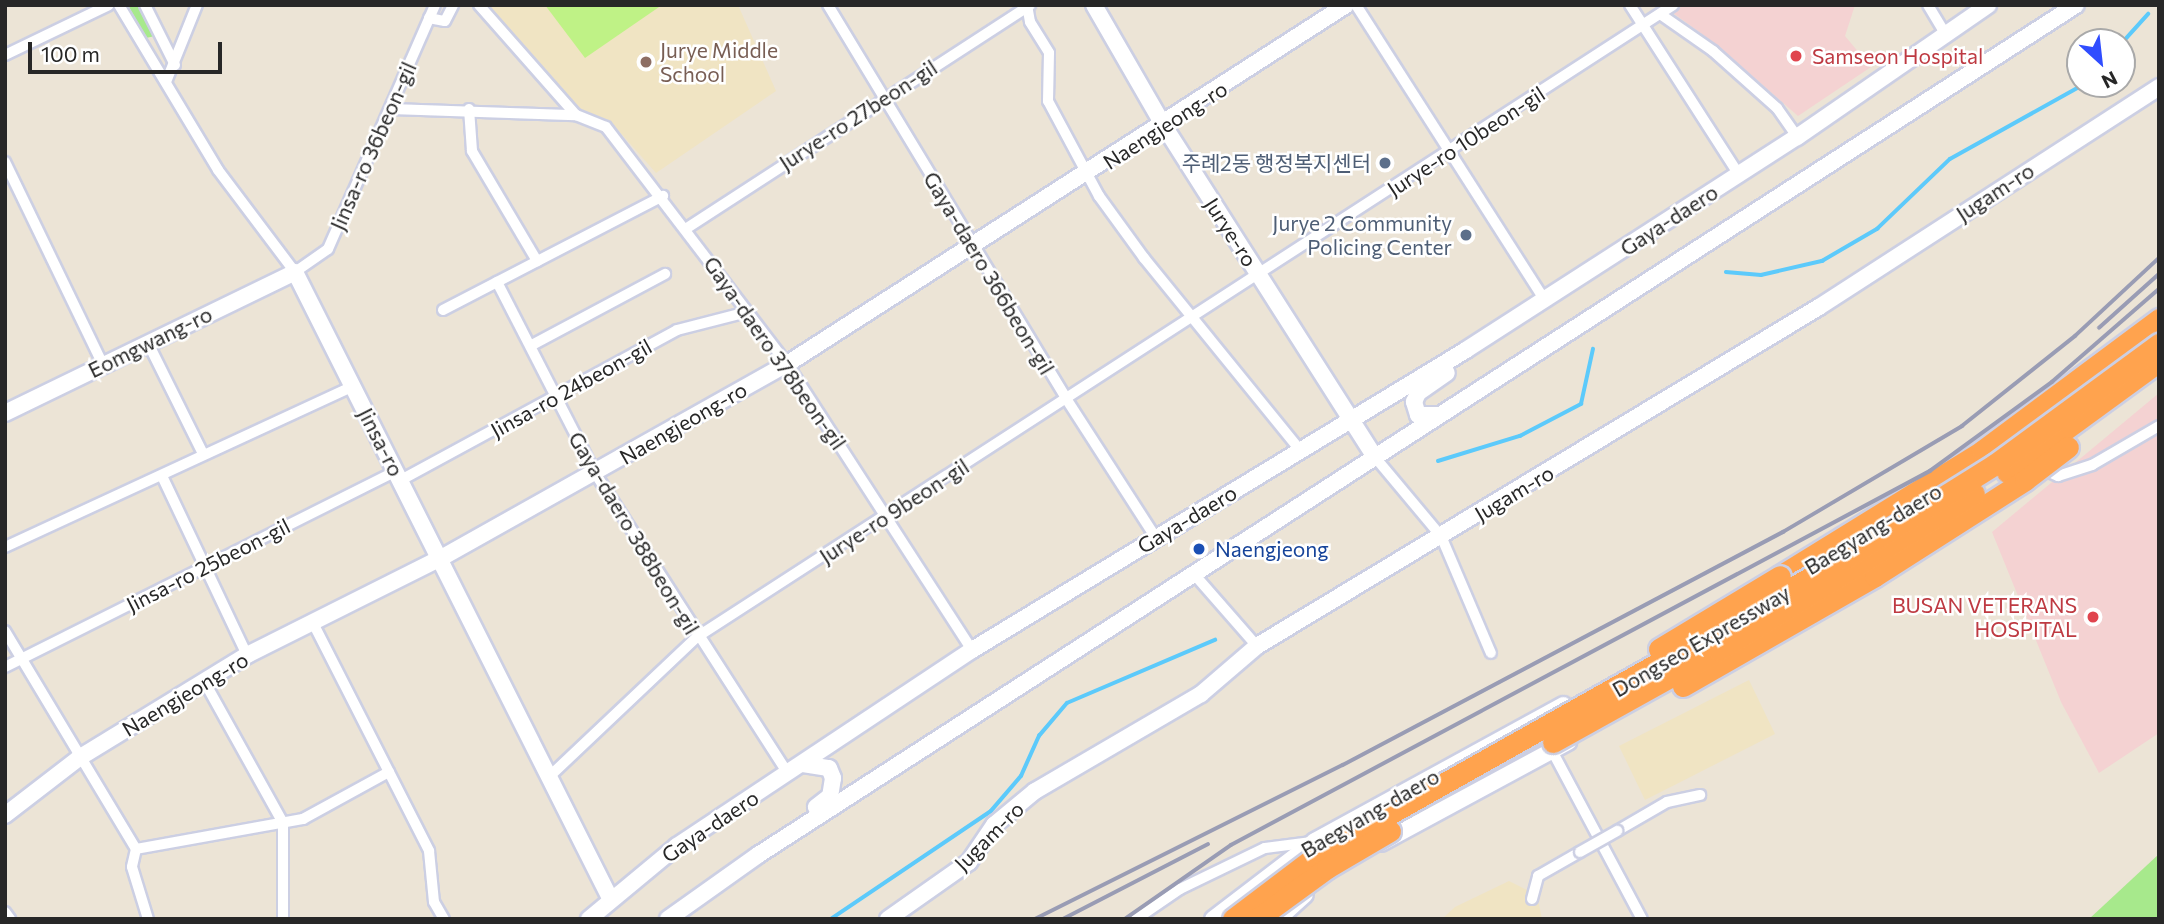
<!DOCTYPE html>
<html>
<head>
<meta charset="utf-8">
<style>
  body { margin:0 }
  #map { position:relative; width:2164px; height:924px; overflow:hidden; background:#ece4d6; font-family:Commissioner,"Noto Sans KR",sans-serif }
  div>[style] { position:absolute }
  .education>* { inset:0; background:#f0e4c3 }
  .medical>* { inset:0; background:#f4d2d2 }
  .green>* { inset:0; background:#a7e98c }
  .pitch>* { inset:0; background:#bff286 }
  .stream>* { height:3.5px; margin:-1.75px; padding:0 1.75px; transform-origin:1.75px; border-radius:1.75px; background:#5ccafb }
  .roads { filter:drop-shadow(2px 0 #cccfe3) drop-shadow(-2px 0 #cccfe3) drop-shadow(0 2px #cccfe3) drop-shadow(0 -2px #cccfe3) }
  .street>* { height:10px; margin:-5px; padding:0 5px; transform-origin:5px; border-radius:5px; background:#fff }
  .secondary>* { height:16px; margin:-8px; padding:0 8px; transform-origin:8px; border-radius:8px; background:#fff }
  .highway>* { height:21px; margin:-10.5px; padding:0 10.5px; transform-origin:10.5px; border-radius:10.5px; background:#ffa34e }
  .rail>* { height:3.5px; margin:-1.75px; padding:0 1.75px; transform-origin:1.75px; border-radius:1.75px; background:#999cb4 }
  .bridges { filter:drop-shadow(2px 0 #cccfe3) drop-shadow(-2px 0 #cccfe3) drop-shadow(0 2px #cccfe3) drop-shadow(0 -2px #cccfe3) }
  .street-bridge>* { height:10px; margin:-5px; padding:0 5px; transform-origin:5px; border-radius:5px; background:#fff }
  .highway-bridge>* { height:21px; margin:-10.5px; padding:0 10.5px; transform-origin:10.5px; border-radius:10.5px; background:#ffa34e }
  .dots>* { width:19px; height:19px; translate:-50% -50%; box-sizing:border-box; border:4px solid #fff; border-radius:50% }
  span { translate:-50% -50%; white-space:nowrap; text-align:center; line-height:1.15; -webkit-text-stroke:5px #fff; paint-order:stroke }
  .education-label { font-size:21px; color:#785e54 }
  .left { translate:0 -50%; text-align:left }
  .health-label { font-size:21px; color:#be3a42 }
  .right { translate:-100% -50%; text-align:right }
  .street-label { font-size:21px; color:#272727 }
  .service-label { font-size:21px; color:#4e5e75 }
  .transit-label { font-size:21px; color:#164399 }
  .frame { position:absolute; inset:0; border:7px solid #272727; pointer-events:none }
  .north { position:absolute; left:2066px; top:28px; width:70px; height:70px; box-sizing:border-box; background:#fff; border:2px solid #a9a9a9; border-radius:50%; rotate:153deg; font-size:19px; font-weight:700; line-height:28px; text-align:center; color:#272727 }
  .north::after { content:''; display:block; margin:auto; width:24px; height:32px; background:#304dff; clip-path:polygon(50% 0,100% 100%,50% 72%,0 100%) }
  .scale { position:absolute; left:28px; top:42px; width:194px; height:32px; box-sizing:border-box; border:4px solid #272727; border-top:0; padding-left:9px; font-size:21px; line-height:24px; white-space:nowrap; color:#272727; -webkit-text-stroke:5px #fff; paint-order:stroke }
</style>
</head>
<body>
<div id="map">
  <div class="education">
    <i style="clip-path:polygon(479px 5px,738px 5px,776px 91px,656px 173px,610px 121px,576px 115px)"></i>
    <i style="clip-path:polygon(1749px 680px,1775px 734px,1645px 800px,1619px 746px)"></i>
    <i style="clip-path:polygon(1509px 881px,1537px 895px,1542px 919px,1442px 919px,1455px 907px)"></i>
  </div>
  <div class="medical">
    <i style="clip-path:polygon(1684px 5px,1855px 5px,1845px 36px,1871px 67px,1798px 116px,1717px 45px,1673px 13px)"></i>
    <i style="clip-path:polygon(2159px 393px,2159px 733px,2099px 773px,2061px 702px,1992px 532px)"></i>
  </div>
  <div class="green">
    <i style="clip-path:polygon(128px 5px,140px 5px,155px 36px,146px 38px)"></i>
    <i style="clip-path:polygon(2159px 854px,2159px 919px,2089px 919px)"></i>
  </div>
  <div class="pitch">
    <i style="clip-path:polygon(545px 5px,662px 5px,585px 58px)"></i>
  </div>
  <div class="stream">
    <i style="left:2122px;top:43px;width:39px;rotate:-48deg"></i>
    <i style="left:1726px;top:272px;width:35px;rotate:5deg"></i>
    <i style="left:1761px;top:275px;width:63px;rotate:-12.9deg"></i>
    <i style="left:1822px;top:261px;width:64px;rotate:-30.2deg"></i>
    <i style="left:1877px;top:229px;width:101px;rotate:-43.8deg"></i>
    <i style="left:1950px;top:159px;width:154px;rotate:-29.1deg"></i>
    <i style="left:1438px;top:461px;width:86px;rotate:-17deg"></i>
    <i style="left:1520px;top:436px;width:69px;rotate:-27.7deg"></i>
    <i style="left:1581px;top:404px;width:56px;rotate:-77.7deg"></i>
    <i style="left:831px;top:919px;width:193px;rotate:-34deg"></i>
    <i style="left:991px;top:811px;width:46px;rotate:-49.4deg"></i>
    <i style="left:1021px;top:776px;width:44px;rotate:-65.8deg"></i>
    <i style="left:1039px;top:736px;width:43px;rotate:-49.7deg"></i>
    <i style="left:1067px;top:703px;width:161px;rotate:-23.1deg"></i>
  </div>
  <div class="roads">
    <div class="street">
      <i style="left:119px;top:5px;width:192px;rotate:59deg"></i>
      <i style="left:218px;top:170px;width:128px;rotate:53deg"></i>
      <i style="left:295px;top:272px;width:40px;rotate:-34.9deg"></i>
      <i style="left:328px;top:249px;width:266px;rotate:-66.3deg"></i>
      <i style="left:145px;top:5px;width:67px;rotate:63.4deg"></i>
      <i style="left:479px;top:5px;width:147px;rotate:48.6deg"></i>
      <i style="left:828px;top:5px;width:462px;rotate:58.8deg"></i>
      <i style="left:1067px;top:400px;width:164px;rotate:57.2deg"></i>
      <i style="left:1027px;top:5px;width:17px;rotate:80deg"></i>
      <i style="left:1030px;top:22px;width:36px;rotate:58deg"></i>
      <i style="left:1049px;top:53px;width:48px;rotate:91.2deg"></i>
      <i style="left:1048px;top:101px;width:108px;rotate:61.8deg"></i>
      <i style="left:1099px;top:196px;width:77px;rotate:54deg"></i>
      <i style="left:1144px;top:258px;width:247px;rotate:50.9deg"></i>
      <i style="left:1356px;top:5px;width:350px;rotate:57.4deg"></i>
      <i style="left:1630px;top:5px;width:202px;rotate:57.3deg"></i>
      <i style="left:1928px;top:5px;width:33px;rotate:59deg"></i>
      <i style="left:1660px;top:14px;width:65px;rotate:34.9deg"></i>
      <i style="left:1713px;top:51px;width:86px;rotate:41.7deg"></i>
      <i style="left:1777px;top:108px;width:35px;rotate:55deg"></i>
      <i style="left:429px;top:18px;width:16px;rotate:11deg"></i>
      <i style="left:445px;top:21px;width:18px;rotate:-63deg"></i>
      <i style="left:5px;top:55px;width:115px;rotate:-25.7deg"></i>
      <i style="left:166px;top:82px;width:83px;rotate:-68.1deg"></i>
      <i style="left:391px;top:109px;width:185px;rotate:1.9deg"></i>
      <i style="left:576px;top:115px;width:32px;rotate:22deg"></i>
      <i style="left:606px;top:127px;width:298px;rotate:52.6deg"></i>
      <i style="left:787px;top:364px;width:341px;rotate:57.1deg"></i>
      <i style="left:469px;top:109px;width:42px;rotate:85.9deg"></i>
      <i style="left:472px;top:151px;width:128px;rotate:59.4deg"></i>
      <i style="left:5px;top:162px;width:225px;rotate:64.2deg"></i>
      <i style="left:687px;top:228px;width:409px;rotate:-33deg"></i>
      <i style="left:497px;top:282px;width:215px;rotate:62.8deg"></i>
      <i style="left:595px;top:473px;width:358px;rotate:57.3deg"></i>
      <i style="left:443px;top:310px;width:248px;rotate:-27.4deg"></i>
      <i style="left:148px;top:343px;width:124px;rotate:63.6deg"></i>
      <i style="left:532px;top:345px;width:151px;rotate:-28.1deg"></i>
      <i style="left:1374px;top:456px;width:104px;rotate:50.1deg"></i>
      <i style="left:1441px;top:536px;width:127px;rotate:66.9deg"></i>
      <i style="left:2040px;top:468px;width:20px;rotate:24deg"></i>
      <i style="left:2058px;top:476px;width:36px;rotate:-18deg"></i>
      <i style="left:2092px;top:465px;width:78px;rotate:-30.2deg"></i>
      <i style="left:162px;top:476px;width:198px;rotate:64.6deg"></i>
      <i style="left:401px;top:480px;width:314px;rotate:-28.5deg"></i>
      <i style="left:677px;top:330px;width:72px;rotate:-14.4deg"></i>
      <i style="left:5px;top:547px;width:383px;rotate:-24.8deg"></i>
      <i style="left:1193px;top:573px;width:97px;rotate:48.8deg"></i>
      <i style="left:313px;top:623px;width:256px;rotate:63deg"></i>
      <i style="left:429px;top:851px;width:51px;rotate:84.4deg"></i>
      <i style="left:434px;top:902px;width:20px;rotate:60deg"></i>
      <i style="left:5px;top:631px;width:254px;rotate:59deg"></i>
      <i style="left:136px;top:849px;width:18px;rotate:103deg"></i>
      <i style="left:132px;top:867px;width:54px;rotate:72.9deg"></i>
      <i style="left:5px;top:667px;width:437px;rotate:-26.6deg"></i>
      <i style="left:204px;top:681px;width:162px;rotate:60.9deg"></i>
      <i style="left:283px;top:823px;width:96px;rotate:90deg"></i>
      <i style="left:1549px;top:745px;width:197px;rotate:61.9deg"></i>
      <i style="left:551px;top:775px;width:201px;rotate:-43.4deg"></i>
      <i style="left:697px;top:637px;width:1163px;rotate:-32.92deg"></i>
      <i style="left:1617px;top:831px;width:58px;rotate:-30.1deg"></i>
      <i style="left:1667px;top:802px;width:34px;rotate:-12deg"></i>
      <i style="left:136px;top:849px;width:170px;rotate:-10.2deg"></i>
      <i style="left:303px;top:819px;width:98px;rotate:-28.7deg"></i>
      <i style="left:1532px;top:899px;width:24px;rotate:-75deg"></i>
      <i style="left:1538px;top:876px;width:48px;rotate:-29.7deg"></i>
      <i style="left:5px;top:912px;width:9px;rotate:54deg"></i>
      <i style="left:1136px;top:919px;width:53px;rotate:-34.3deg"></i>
      <i style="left:1180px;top:889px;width:94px;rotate:-25.8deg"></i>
      <i style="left:1265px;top:848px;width:47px;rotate:-7.3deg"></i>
    </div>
    <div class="secondary">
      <i style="left:1094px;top:5px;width:140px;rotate:60deg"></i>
      <i style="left:1164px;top:126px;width:391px;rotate:57.5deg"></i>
      <i style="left:5px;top:413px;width:322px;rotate:-25.9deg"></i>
      <i style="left:295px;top:272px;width:701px;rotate:63.29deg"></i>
      <i style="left:1438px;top:415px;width:20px;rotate:180deg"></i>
      <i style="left:1418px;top:415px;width:14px;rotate:-107deg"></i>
      <i style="left:1414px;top:402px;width:10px;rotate:-66deg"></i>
      <i style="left:1418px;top:393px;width:35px;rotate:-35deg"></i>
      <i style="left:803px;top:764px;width:26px;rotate:9deg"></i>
      <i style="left:829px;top:768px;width:11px;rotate:68deg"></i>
      <i style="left:833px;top:778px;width:18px;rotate:99deg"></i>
      <i style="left:830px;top:796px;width:18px;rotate:142deg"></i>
      <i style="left:5px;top:815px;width:93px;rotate:-37.6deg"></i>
      <i style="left:79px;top:758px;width:197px;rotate:-31.5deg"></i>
      <i style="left:247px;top:655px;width:217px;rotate:-26.6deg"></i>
      <i style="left:441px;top:558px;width:397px;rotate:-29.3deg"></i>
      <i style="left:787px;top:364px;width:664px;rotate:-32.71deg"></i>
      <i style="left:1381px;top:843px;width:213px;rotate:-28.4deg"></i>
      <i style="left:589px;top:919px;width:114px;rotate:-39.7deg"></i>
      <i style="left:677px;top:846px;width:354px;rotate:-33.6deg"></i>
      <i style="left:972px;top:650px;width:578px;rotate:-31.27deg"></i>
      <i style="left:1466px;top:350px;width:394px;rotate:-32.8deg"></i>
      <i style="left:1797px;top:137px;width:232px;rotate:-34.6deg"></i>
      <i style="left:668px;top:919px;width:110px;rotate:-35.4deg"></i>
      <i style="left:758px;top:855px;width:1568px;rotate:-32.82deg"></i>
      <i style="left:888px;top:919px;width:99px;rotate:-35.1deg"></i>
      <i style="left:969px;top:862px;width:45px;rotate:-56deg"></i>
      <i style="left:994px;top:825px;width:53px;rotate:-39.7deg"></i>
      <i style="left:1035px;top:791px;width:192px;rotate:-30.3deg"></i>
      <i style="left:1201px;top:694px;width:74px;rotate:-40.6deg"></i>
      <i style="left:1257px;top:646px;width:656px;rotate:-31.1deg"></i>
      <i style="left:1819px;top:307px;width:405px;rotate:-32.9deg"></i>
      <i style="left:1213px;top:919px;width:128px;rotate:-37.4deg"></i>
      <i style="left:1315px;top:841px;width:283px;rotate:-28.7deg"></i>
      <i style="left:1278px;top:919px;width:36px;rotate:-42deg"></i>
    </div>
    <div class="highway">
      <i style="left:1780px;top:576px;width:238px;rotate:-31.7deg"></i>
      <i style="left:1982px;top:451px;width:221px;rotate:-36.7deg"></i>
    </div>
  </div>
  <div class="rail">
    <i style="left:2099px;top:328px;width:81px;rotate:-42deg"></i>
    <i style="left:1035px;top:919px;width:344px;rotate:-26.6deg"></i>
    <i style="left:1343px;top:765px;width:498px;rotate:-27.9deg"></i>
    <i style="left:1783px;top:532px;width:208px;rotate:-30.6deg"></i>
    <i style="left:1962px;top:426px;width:144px;rotate:-38.5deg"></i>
    <i style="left:2075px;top:336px;width:115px;rotate:-42.9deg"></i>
    <i style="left:1063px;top:919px;width:163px;rotate:-27.3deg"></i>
    <i style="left:1125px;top:919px;width:129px;rotate:-34.9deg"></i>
    <i style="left:1231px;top:845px;width:793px;rotate:-28.15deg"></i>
    <i style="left:1930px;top:471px;width:151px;rotate:-36.1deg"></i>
    <i style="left:2052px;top:382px;width:142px;rotate:-41deg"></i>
  </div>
  <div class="bridges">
    <div class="street-bridge">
      <i style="left:1580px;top:852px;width:43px;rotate:-29.6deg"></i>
    </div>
    <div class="highway-bridge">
      <i style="left:2007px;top:472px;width:182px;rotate:-36.1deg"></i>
      <i style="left:1659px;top:649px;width:141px;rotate:-31.1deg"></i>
      <i style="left:1683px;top:686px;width:221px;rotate:-29.8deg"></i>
      <i style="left:1875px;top:576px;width:178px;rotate:-32.6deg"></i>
      <i style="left:2025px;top:480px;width:54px;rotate:-37.5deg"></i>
      <i style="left:1553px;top:742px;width:189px;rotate:-29.1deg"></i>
      <i style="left:1718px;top:650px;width:300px;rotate:-31.5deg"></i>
      <i style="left:1233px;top:919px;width:109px;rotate:-37.2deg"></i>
      <i style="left:1320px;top:853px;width:602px;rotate:-29.33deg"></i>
      <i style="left:1845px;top:558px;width:176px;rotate:-32deg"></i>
      <i style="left:1994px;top:465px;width:205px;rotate:-36.3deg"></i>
      <i style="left:1257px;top:919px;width:87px;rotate:-36.1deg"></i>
      <i style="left:1327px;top:868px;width:73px;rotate:-30.4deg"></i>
    </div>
  </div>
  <div class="dots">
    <i style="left:1796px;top:56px;background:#e0444e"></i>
    <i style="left:646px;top:62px;background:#8d6e63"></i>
    <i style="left:1385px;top:163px;background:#5c6f8a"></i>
    <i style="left:1466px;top:235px;background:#5c6f8a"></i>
    <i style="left:1199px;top:549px;background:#1a4fb4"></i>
    <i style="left:2093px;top:617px;background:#e0444e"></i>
  </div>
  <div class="education-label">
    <span class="left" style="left:660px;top:62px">Jurye Middle<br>School</span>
  </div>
  <div class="health-label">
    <span class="left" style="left:1812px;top:56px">Samseon Hospital</span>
    <span class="right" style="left:2077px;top:617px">BUSAN VETERANS<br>HOSPITAL</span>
  </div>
  <div class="street-label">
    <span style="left:858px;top:115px;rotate:-33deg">Jurye-ro 27beon-gil</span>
    <span style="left:1165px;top:125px;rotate:-33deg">Naengjeong-ro</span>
    <span style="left:1466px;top:141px;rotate:-33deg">Jurye-ro 10beon-gil</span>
    <span style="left:373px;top:146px;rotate:-66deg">Jinsa-ro 36beon-gil</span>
    <span style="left:1995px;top:192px;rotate:-33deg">Jugam-ro</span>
    <span style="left:1669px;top:220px;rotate:-33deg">Gaya-daero</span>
    <span style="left:1231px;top:232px;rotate:57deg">Jurye-ro</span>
    <span style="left:989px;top:273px;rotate:59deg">Gaya-daero 366beon-gil</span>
    <span style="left:150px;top:342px;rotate:-26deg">Eomgwang-ro</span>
    <span style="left:775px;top:353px;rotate:55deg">Gaya-daero 378beon-gil</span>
    <span style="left:571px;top:388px;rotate:-29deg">Jinsa-ro 24beon-gil</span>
    <span style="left:683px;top:423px;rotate:-30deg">Naengjeong-ro</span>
    <span style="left:381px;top:442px;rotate:63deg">Jinsa-ro</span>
    <span style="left:1514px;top:493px;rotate:-31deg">Jugam-ro</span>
    <span style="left:894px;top:511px;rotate:-33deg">Jurye-ro 9beon-gil</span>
    <span style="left:1187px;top:519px;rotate:-31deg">Gaya-daero</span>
    <span style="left:1873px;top:529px;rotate:-31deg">Baegyang-daero</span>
    <span style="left:634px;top:533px;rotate:59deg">Gaya-daero 388beon-gil</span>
    <span style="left:208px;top:565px;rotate:-27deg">Jinsa-ro 25beon-gil</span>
    <span style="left:1701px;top:641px;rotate:-30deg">Dongseo Expressway</span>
    <span style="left:185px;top:694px;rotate:-31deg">Naengjeong-ro</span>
    <span style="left:1370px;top:813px;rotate:-30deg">Baegyang-daero</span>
    <span style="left:710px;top:826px;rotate:-34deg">Gaya-daero</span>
    <span style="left:989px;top:836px;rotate:-45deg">Jugam-ro</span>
  </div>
  <div class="service-label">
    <span class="right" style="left:1371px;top:163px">주례2동 행정복지센터</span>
    <span class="right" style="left:1452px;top:235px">Jurye 2 Community<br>Policing Center</span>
  </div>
  <div class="transit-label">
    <span class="left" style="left:1215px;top:549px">Naengjeong</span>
  </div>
  <div class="frame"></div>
  <div class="north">N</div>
  <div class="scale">100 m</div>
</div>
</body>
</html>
